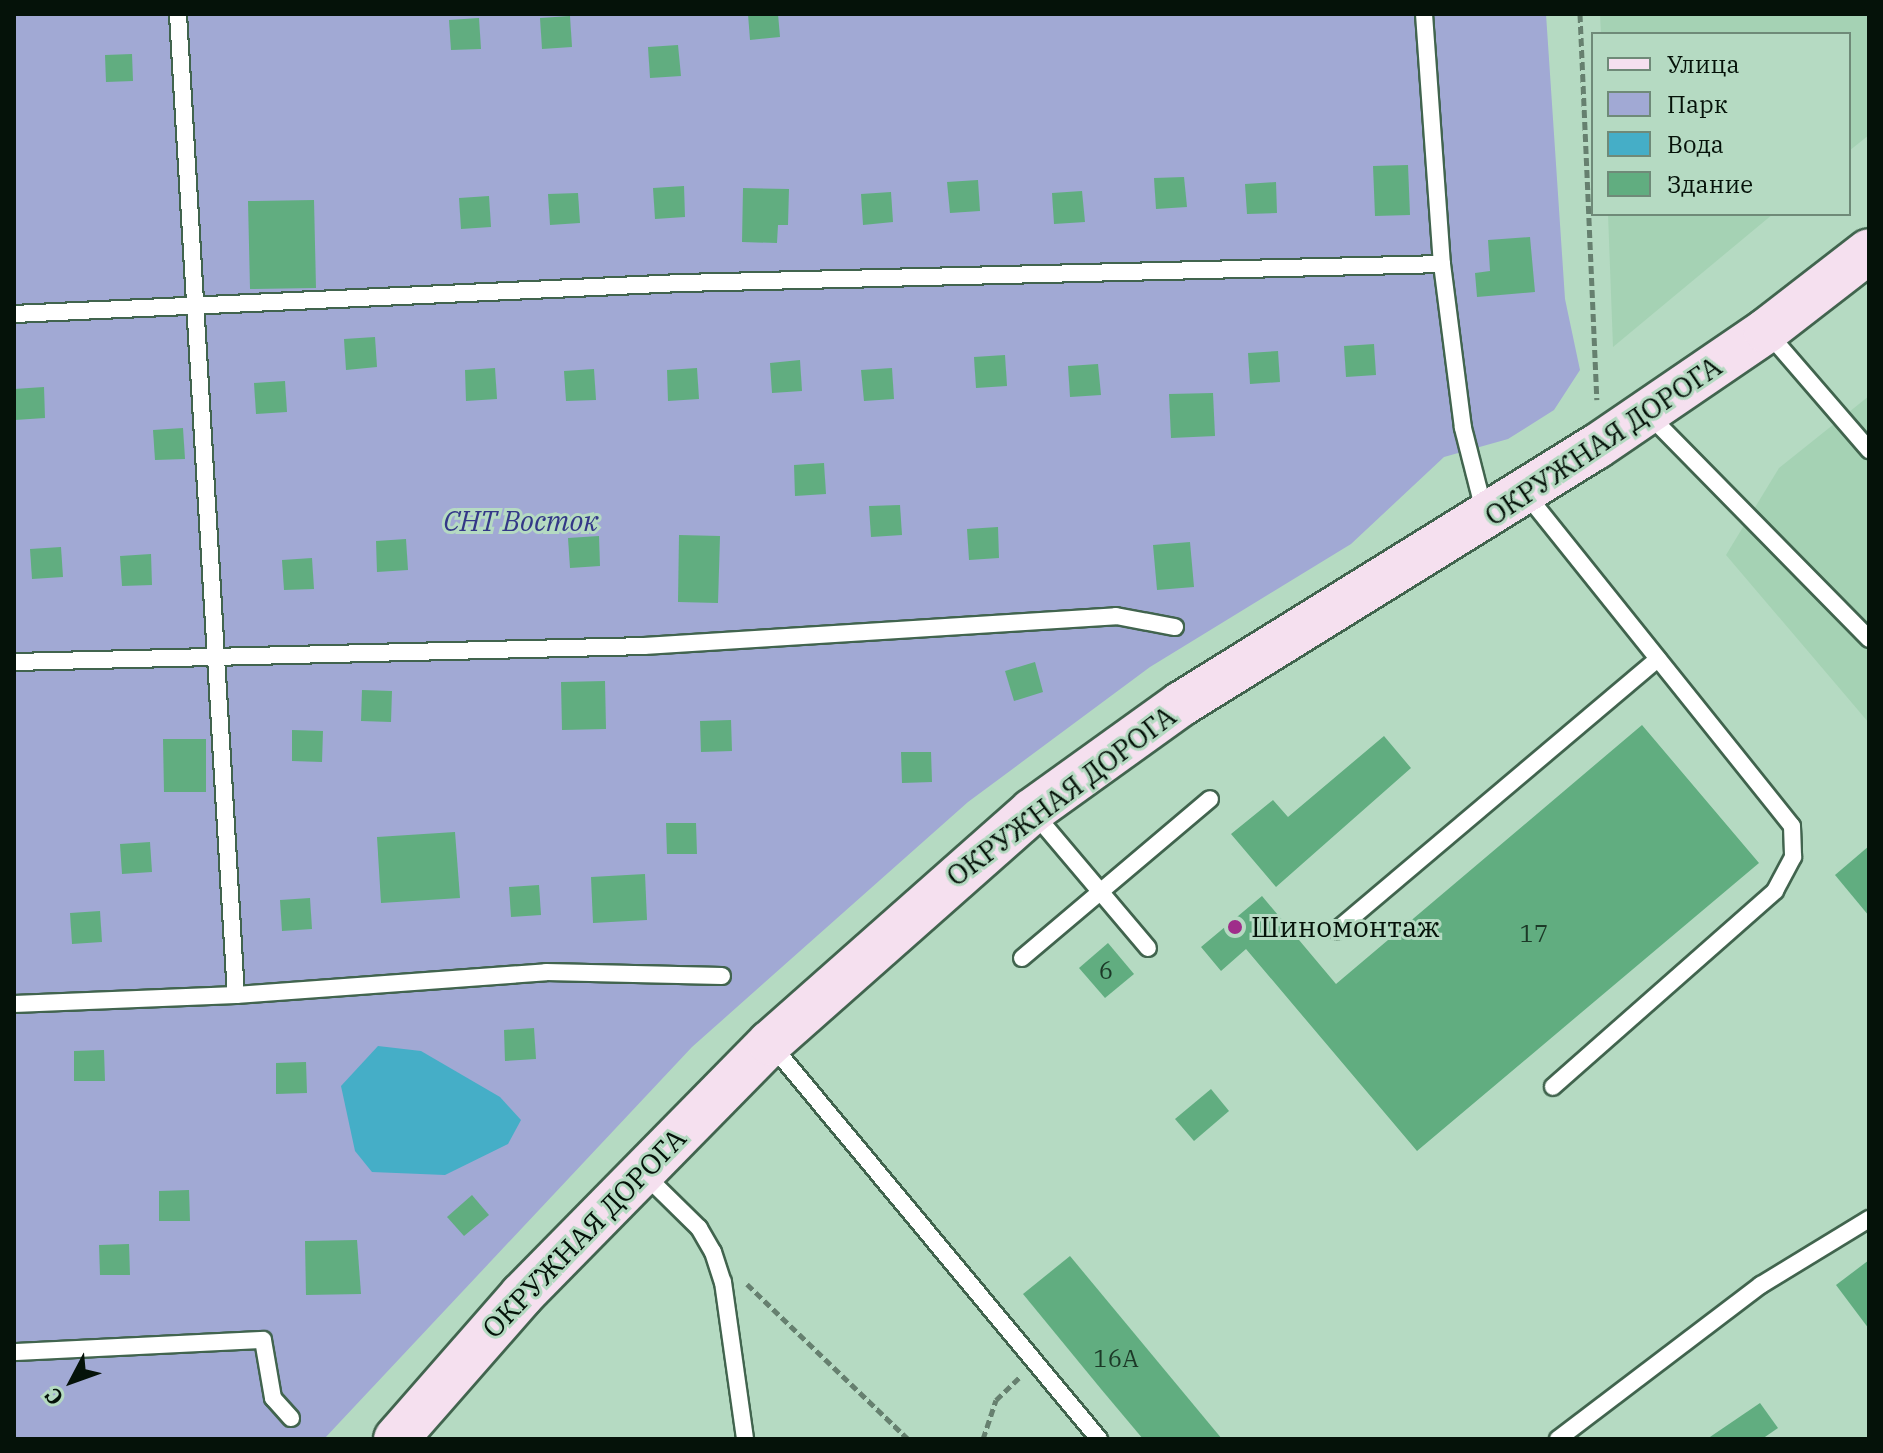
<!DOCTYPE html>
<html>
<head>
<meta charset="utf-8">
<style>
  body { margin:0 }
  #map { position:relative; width:1883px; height:1453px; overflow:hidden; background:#b5dac2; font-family:"IBM Plex Serif",serif }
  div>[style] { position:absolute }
  .built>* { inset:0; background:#a5d2b4 }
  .green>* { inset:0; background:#a1a9d4 }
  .water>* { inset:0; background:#45aec7 }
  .building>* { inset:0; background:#61ad80 }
  .path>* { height:5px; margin-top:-2.5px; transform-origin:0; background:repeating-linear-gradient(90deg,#66806f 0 8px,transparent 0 12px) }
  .roads { filter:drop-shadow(2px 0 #41644e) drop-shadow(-2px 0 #41644e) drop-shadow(0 2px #41644e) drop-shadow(0 -2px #41644e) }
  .lane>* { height:16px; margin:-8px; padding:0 8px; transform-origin:8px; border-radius:8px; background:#fff }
  .secondary>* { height:44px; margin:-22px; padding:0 22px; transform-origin:22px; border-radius:22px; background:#f5e0ef }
  .dots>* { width:22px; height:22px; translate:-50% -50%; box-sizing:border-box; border:4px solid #b5dac2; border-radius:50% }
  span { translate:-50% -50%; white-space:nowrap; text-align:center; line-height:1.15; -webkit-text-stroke:6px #b5dac2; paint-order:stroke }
  .number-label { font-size:24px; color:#1c3927 }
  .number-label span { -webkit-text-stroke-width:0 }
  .street-label { font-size:28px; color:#051209 }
  .park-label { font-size:28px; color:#333787; font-style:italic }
  .poi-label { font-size:28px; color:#051209 }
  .left { translate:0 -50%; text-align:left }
  .frame { position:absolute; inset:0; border:16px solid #051209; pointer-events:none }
  .legend { position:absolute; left:1591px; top:32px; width:260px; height:184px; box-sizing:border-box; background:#b5dac2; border:2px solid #6f8a78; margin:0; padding:10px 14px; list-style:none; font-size:24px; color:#051209 }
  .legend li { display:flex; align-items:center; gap:16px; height:40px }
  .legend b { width:40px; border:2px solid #6f8a78 }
  .north { position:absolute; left:32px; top:1341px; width:80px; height:80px; -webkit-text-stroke:6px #b5dac2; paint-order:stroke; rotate:229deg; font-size:22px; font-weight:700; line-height:32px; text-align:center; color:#051209 }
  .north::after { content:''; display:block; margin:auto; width:28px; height:36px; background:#051209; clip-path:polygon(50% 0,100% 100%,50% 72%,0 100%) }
</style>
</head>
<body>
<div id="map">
  <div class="built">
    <i style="clip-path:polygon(1600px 14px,1869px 14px,1869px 135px,1849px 151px,1849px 34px,1601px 34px)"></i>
    <i style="clip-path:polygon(1608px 214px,1773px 214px,1613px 347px)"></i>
    <i style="clip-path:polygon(1869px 396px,1869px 723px,1726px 555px,1779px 468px)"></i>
  </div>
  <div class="green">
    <i style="clip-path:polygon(14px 14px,1546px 14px,1565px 299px,1580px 370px,1554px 410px,1508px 439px,1444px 457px,1351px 544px,1150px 667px,968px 802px,692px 1047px,324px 1439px,14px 1439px)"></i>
  </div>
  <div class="water">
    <i style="clip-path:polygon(378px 1046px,421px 1051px,500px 1097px,521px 1120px,508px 1144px,445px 1175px,372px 1172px,355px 1151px,341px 1086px)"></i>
  </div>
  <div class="building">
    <i style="clip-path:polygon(748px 14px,778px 14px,780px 37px,750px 40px)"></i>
    <i style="clip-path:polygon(570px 16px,572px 47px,542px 49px,540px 18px)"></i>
    <i style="clip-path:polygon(479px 18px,481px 49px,451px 50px,449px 20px)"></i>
    <i style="clip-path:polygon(678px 45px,681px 76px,650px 78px,648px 47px)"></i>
    <i style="clip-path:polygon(132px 54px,133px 81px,106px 82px,105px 55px)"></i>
    <i style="clip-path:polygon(1408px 165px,1410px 215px,1375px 216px,1373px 166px)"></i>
    <i style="clip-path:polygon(1184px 177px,1187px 207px,1156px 209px,1154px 178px)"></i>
    <i style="clip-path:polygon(978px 180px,980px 211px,950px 213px,947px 182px)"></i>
    <i style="clip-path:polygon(1276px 182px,1277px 213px,1247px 214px,1245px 184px)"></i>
    <i style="clip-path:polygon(684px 186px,685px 217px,655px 219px,653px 188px)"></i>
    <i style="clip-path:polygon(743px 188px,789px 189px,788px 225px,778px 225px,777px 243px,742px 242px)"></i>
    <i style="clip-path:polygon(1082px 191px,1085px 222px,1054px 224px,1052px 193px)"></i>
    <i style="clip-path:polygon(891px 192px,893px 222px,863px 225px,861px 194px)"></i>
    <i style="clip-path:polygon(578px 193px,580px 223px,550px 225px,548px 194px)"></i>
    <i style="clip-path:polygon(489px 196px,491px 227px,461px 229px,459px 198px)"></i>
    <i style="clip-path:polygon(314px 200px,316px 288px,250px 289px,248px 201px)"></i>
    <i style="clip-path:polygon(1530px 237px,1535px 292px,1477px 297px,1475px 273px,1490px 271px,1488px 240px)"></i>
    <i style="clip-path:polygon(375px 337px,377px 367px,346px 370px,344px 339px)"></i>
    <i style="clip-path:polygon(1374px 344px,1376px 375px,1346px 377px,1344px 346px)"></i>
    <i style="clip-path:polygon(1278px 351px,1280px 382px,1250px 384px,1248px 353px)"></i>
    <i style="clip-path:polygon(1005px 355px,1007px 386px,976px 388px,974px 357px)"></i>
    <i style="clip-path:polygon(800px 360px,802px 391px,772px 393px,770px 363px)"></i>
    <i style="clip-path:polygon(1098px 364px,1101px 395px,1070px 397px,1068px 366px)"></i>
    <i style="clip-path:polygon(495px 368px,497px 399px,466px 401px,465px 370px)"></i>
    <i style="clip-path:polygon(697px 368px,699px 399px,668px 401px,667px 370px)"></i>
    <i style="clip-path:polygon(892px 368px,894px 399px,864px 401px,861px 370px)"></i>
    <i style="clip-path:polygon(594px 369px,596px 400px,566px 401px,564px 371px)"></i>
    <i style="clip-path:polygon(285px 381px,287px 412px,256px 414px,254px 383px)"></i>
    <i style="clip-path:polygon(44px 387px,45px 418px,15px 420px,14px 389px)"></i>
    <i style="clip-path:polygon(1213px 393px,1215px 436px,1171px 438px,1169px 394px)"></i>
    <i style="clip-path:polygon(183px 428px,185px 459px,155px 460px,153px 430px)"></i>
    <i style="clip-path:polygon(824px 463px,826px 494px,795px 496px,794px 465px)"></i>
    <i style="clip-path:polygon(900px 505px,902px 535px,871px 537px,869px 506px)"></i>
    <i style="clip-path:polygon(998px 527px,999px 558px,969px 560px,967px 529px)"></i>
    <i style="clip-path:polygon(679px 535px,720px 536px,718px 603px,678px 602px)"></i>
    <i style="clip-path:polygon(599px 536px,600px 566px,570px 568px,568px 538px)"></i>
    <i style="clip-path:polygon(406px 539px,408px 570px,377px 572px,376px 541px)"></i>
    <i style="clip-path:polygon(1190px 542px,1194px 587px,1157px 590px,1153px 545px)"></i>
    <i style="clip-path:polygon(61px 547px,63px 577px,32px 579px,30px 549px)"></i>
    <i style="clip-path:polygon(151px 554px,152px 585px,122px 586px,120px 556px)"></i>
    <i style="clip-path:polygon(312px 558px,314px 589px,284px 590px,282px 560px)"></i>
    <i style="clip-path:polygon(1035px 662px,1043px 692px,1014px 701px,1005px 671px)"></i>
    <i style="clip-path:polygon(605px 681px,606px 729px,562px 730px,561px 682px)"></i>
    <i style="clip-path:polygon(362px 690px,392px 691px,391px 722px,361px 721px)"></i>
    <i style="clip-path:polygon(731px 720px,732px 751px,701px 752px,700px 721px)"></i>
    <i style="clip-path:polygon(1642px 725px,1759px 863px,1417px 1151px,1246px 949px,1221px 971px,1201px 947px,1262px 896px,1336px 984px)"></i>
    <i style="clip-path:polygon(292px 730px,323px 731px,322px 762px,292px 761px)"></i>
    <i style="clip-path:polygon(1384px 736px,1411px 768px,1276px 887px,1231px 834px,1273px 800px,1288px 817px)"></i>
    <i style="clip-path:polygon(163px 739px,206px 739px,206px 792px,164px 792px)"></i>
    <i style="clip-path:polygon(901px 752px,931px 752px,932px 782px,902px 783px)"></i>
    <i style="clip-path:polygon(666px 823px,696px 823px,697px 854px,667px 854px)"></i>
    <i style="clip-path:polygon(455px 832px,460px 898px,381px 903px,377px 837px)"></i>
    <i style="clip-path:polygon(150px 842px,152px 872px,122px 874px,120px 844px)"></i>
    <i style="clip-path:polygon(1869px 846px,1869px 916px,1835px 875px)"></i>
    <i style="clip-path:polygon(645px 874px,647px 920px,593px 923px,591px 877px)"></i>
    <i style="clip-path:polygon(539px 885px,541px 915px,511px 917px,509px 887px)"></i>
    <i style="clip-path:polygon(310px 898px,312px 929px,282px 931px,280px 900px)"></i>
    <i style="clip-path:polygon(100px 911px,102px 942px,72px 944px,70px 913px)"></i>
    <i style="clip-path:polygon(1108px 943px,1134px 974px,1105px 998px,1079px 968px)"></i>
    <i style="clip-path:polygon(534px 1028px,536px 1059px,505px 1061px,504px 1030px)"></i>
    <i style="clip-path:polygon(104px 1050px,105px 1081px,74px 1081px,74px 1051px)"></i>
    <i style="clip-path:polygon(306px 1062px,307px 1093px,276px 1094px,276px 1063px)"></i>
    <i style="clip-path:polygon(1211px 1089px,1229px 1111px,1194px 1141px,1175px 1119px)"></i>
    <i style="clip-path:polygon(189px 1190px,190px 1221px,159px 1221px,159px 1191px)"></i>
    <i style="clip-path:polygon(472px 1195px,489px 1215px,464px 1236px,447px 1217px)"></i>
    <i style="clip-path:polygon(357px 1240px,361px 1294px,306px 1295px,305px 1241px)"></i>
    <i style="clip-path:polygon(129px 1244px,130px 1275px,100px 1275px,99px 1245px)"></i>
    <i style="clip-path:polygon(1070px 1256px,1222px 1439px,1143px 1439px,1101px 1389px,1023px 1294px)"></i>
    <i style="clip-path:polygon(1869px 1260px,1869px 1329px,1836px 1285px)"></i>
    <i style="clip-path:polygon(1760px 1403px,1778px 1428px,1762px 1439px,1707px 1439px)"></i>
  </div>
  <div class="path">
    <i style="left:1580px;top:14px;width:386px;rotate:87.5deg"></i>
    <i style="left:747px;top:1284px;width:223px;rotate:43.9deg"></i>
    <i style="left:983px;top:1439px;width:41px;rotate:-71.6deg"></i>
    <i style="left:996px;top:1400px;width:33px;rotate:-44deg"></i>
  </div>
  <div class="roads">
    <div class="lane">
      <i style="left:178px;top:14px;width:983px;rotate:86.62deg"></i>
      <i style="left:1424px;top:14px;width:251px;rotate:85.9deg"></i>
      <i style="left:1442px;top:264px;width:165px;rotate:82.7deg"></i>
      <i style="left:1463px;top:428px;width:89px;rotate:75.7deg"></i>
      <i style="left:14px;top:314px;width:669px;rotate:-2.66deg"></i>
      <i style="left:682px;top:283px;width:760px;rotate:-1.43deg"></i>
      <i style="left:1768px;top:333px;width:155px;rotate:49.2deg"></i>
      <i style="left:1649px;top:415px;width:314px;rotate:45.5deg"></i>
      <i style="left:1526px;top:494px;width:425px;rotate:51.3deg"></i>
      <i style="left:1792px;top:826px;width:31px;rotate:88deg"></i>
      <i style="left:1793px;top:857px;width:38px;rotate:118deg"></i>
      <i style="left:1775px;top:891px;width:296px;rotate:138.6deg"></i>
      <i style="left:14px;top:662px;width:630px;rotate:-1.45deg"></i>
      <i style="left:644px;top:646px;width:473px;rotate:-3.6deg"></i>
      <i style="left:1116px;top:616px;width:60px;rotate:10.6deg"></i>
      <i style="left:1033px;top:812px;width:178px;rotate:49.8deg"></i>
      <i style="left:1337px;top:930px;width:420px;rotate:-40.2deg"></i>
      <i style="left:1022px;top:958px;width:246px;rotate:-40.2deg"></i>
      <i style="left:14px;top:1004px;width:222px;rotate:-2.3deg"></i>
      <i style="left:236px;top:995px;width:311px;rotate:-4.2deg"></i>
      <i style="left:546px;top:972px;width:176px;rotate:1.3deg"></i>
      <i style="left:770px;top:1043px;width:515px;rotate:50.28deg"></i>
      <i style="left:645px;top:1175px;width:76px;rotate:44.5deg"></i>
      <i style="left:699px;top:1228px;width:28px;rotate:60deg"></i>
      <i style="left:713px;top:1252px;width:32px;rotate:72deg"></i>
      <i style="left:723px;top:1282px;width:159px;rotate:82deg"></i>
      <i style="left:14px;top:1352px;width:249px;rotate:-2.8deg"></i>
      <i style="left:263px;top:1340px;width:59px;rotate:80.2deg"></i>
      <i style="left:273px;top:1398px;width:27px;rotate:48deg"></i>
      <i style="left:1558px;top:1439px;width:255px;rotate:-37.2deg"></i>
      <i style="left:1761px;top:1285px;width:127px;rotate:-31.4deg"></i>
    </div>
    <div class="secondary">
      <i style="left:396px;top:1439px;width:191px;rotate:-48.8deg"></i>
      <i style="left:522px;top:1295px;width:354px;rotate:-45.5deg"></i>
      <i style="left:770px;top:1043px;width:350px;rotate:-41.5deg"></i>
      <i style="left:1032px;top:811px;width:183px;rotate:-35.7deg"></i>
      <i style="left:1181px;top:704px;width:488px;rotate:-31.8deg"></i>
      <i style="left:1596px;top:447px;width:206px;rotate:-34.3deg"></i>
      <i style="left:1766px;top:331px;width:130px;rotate:-37.8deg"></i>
    </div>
  </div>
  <div class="dots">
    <i style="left:1235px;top:927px;background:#9f2d8a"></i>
  </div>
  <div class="number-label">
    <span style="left:1534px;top:934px">17</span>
    <span style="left:1106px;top:971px">6</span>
    <span style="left:1116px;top:1359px">16А</span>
  </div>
  <div class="street-label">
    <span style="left:1603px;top:441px;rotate:-34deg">ОКРУЖНАЯ ДОРОГА</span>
    <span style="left:1061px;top:796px;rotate:-37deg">ОКРУЖНАЯ ДОРОГА</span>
    <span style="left:584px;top:1233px;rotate:-46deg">ОКРУЖНАЯ ДОРОГА</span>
  </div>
  <div class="park-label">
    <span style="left:521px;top:521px">СНТ Восток</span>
  </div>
  <div class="poi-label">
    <span class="left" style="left:1251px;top:927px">Шиномонтаж</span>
  </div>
  <div class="frame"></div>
  <ul class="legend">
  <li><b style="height:10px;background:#f5e0ef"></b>Улица</li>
  <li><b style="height:22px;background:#a1a9d4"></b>Парк</li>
  <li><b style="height:22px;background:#45aec7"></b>Вода</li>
  <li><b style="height:22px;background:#61ad80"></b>Здание</li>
  </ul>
  <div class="north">С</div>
</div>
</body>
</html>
